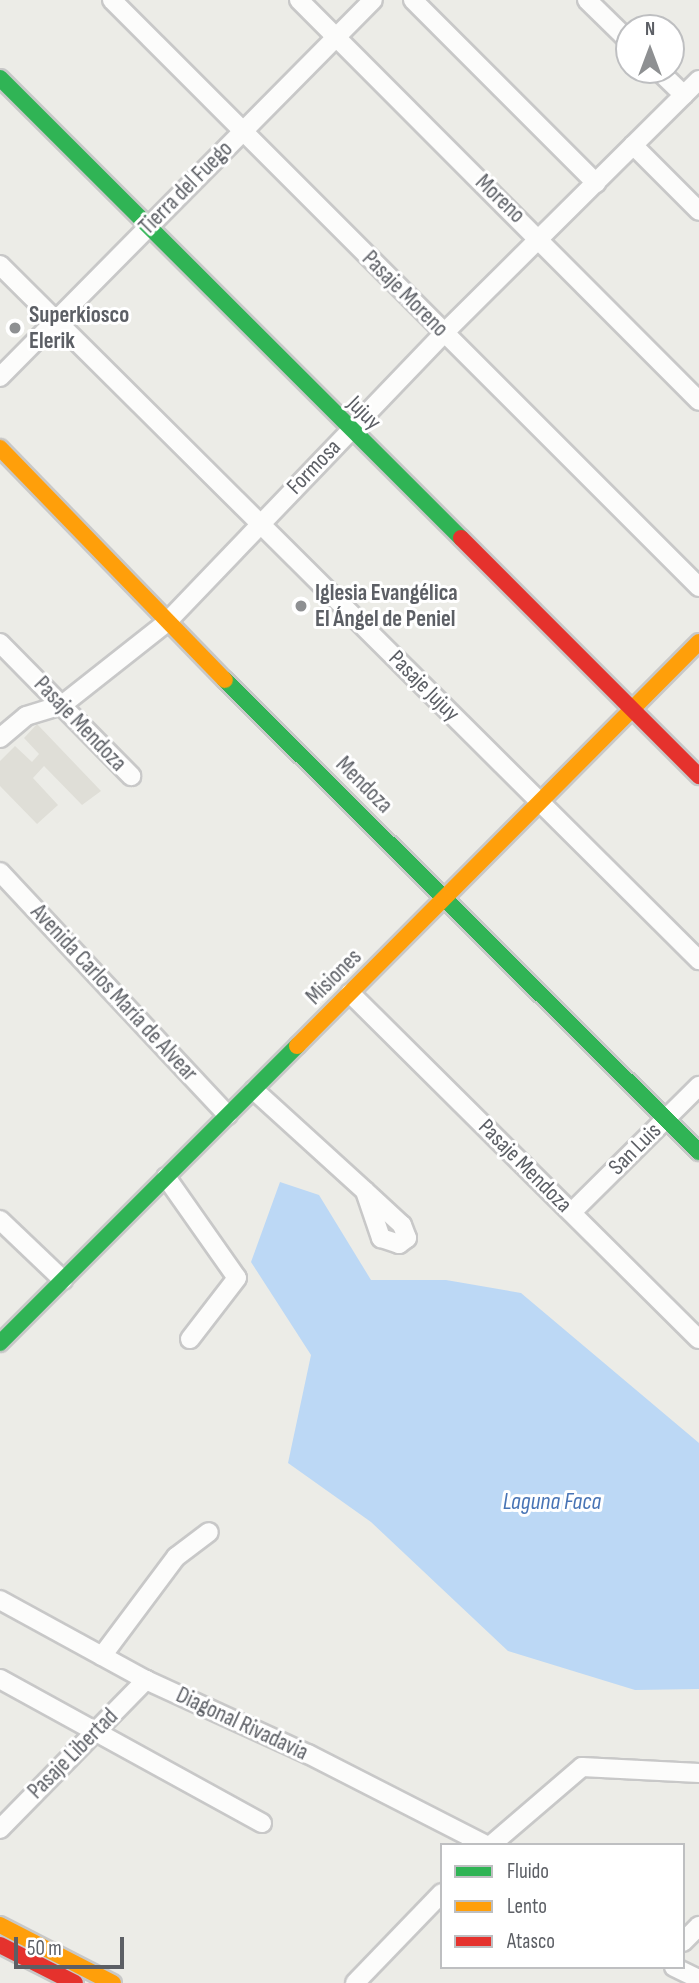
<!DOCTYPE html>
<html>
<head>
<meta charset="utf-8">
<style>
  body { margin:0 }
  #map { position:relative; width:699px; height:1983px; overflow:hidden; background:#ecece7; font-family:"Sofia Sans Condensed",sans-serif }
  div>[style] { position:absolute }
  .education>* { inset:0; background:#dfded7 }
  .water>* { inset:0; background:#bcd8f5 }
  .roads { filter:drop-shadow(2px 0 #c8c8c8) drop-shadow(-2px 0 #c8c8c8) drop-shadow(0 2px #c8c8c8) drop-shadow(0 -2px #c8c8c8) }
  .street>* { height:18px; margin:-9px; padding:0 9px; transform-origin:9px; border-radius:9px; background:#fcfcfb }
  .fast>* { height:16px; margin:-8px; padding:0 8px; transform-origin:8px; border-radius:8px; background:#30b455 }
  .slow>* { height:16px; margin:-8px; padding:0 8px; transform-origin:8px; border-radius:8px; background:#ff9f0a }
  .jam>* { height:16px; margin:-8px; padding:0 8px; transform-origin:8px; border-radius:8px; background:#e5322d }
  .dots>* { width:19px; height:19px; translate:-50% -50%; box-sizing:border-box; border:4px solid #fff; border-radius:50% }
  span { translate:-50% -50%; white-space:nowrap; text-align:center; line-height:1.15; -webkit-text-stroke:6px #fff; paint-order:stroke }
  .street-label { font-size:23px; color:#5c5f65 }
  .poi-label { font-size:23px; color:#5c5f65; font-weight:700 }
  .left { translate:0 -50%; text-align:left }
  .water-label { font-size:24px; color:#4874b5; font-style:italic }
  .legend { position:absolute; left:440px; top:1843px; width:245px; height:126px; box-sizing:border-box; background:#fff; border:2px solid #bebfc1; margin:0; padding:9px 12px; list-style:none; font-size:21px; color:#5c5f65 }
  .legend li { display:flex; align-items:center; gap:14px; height:35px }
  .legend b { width:35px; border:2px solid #bebfc1 }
  .north { position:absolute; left:615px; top:14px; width:70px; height:70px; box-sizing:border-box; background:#fff; border:2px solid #bebfc1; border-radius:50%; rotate:0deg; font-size:19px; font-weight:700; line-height:28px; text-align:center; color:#5c5f65 }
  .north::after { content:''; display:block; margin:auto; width:24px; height:32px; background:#8e9092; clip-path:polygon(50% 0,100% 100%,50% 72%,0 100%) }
  .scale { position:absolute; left:14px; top:1937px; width:110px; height:32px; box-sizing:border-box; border:4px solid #5c5f65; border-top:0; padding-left:9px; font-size:21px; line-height:24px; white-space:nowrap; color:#5c5f65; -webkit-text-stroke:5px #fff; paint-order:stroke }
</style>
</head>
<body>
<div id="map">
  <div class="education">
    <i style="clip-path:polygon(37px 724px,101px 791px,82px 805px,44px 766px,33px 778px,58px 805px,37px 824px,0 786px,0 761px,15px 746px,32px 762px,39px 754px,24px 738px)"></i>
  </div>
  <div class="water">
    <i style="clip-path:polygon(280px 1182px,319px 1195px,371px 1280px,446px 1280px,521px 1293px,699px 1443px,699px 1689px,635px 1690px,508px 1651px,371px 1522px,288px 1463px,311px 1355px,251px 1262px)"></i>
  </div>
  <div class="roads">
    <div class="street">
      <i style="left:112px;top:0;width:830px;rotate:45deg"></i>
      <i style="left:299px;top:0;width:566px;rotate:45.07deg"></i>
      <i style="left:413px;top:0;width:259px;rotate:45deg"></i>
      <i style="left:587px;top:0;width:59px;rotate:44.3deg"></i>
      <i style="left:658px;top:70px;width:36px;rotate:44deg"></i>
      <i style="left:633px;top:145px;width:93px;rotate:45deg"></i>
      <i style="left:0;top:265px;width:986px;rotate:44.84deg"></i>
      <i style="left:0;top:377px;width:530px;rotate:-45.31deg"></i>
      <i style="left:0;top:643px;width:187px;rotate:45.4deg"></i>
      <i style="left:0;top:738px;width:34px;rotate:-40deg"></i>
      <i style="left:26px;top:716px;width:38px;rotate:-17deg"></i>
      <i style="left:62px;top:705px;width:134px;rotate:-38.3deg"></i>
      <i style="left:167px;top:622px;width:400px;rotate:-46.2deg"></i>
      <i style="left:444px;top:333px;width:359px;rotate:-44.8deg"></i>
      <i style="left:0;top:872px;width:333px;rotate:46.9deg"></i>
      <i style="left:350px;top:993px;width:491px;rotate:44.8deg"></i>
      <i style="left:254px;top:1090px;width:150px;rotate:42.3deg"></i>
      <i style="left:365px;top:1191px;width:50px;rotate:71.2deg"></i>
      <i style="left:381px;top:1238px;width:19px;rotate:18deg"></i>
      <i style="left:399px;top:1244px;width:10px;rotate:-37deg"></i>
      <i style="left:407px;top:1238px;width:14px;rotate:-111deg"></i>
      <i style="left:402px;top:1225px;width:50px;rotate:-137.4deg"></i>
      <i style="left:166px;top:1177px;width:123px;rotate:54.9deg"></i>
      <i style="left:237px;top:1278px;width:77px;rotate:127.6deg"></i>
      <i style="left:572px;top:1212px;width:179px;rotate:-44.8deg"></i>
      <i style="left:0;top:1220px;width:87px;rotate:43.6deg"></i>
      <i style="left:0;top:1600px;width:166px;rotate:28.7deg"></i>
      <i style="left:146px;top:1680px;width:178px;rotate:24.6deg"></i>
      <i style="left:308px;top:1754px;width:200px;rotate:27.1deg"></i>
      <i style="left:102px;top:1656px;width:124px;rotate:-53.2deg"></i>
      <i style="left:176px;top:1557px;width:41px;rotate:-37.1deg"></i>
      <i style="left:0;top:1679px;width:299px;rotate:28.8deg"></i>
      <i style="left:0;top:1829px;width:209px;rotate:-45.6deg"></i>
      <i style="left:491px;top:1845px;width:120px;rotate:-40.6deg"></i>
      <i style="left:582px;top:1767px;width:117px;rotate:2.9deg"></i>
      <i style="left:683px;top:1942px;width:23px;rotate:-45deg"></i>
      <i style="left:674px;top:1967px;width:28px;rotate:26deg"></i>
      <i style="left:355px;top:1983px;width:125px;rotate:-46deg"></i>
    </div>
    <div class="fast">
      <i style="left:0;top:78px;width:651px;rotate:44.94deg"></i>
      <i style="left:225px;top:680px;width:669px;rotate:44.88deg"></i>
      <i style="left:0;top:1343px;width:420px;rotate:-45deg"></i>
    </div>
    <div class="slow">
      <i style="left:0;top:448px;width:323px;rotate:45.9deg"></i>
      <i style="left:297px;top:1046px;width:570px;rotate:-45.14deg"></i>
      <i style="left:0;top:1925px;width:127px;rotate:27.2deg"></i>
    </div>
    <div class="jam">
      <i style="left:461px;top:538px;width:337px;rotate:45deg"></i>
      <i style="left:0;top:1945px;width:84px;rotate:26.9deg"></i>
    </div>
  </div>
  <div class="dots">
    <i style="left:15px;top:328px;background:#8e9092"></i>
    <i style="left:301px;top:606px;background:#8e9092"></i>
  </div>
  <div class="street-label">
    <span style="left:186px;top:188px;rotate:-45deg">Tierra del Fuego</span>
    <span style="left:500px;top:199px;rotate:44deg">Moreno</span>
    <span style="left:405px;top:294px;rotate:45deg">Pasaje Moreno</span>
    <span style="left:364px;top:413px;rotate:45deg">Jujuy</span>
    <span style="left:314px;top:467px;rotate:-46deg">Formosa</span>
    <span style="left:424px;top:686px;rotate:45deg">Pasaje Jujuy</span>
    <span style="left:80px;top:724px;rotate:46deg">Pasaje Mendoza</span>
    <span style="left:364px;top:785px;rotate:45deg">Mendoza</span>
    <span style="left:334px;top:977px;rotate:-45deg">Misiones</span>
    <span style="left:114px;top:993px;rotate:47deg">Avenida Carlos María de Alvear</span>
    <span style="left:635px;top:1149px;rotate:-45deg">San Luis</span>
    <span style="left:525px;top:1166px;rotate:45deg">Pasaje Mendoza</span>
    <span style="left:242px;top:1724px;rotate:25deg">Diagonal Rivadavia</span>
    <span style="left:73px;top:1754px;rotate:-45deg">Pasaje Libertad</span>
  </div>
  <div class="poi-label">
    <span class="left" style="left:29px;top:328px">Superkiosco<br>Elerik</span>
    <span class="left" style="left:315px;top:606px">Iglesia Evangélica<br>El Ángel de Peniel</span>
  </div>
  <div class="water-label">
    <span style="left:552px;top:1502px">Laguna Faca</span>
  </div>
  <ul class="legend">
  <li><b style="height:9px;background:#30b455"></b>Fluido</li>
  <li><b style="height:9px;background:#ff9f0a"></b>Lento</li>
  <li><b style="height:9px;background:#e5322d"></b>Atasco</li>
  </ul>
  <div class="north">N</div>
  <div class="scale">50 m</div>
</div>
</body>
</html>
